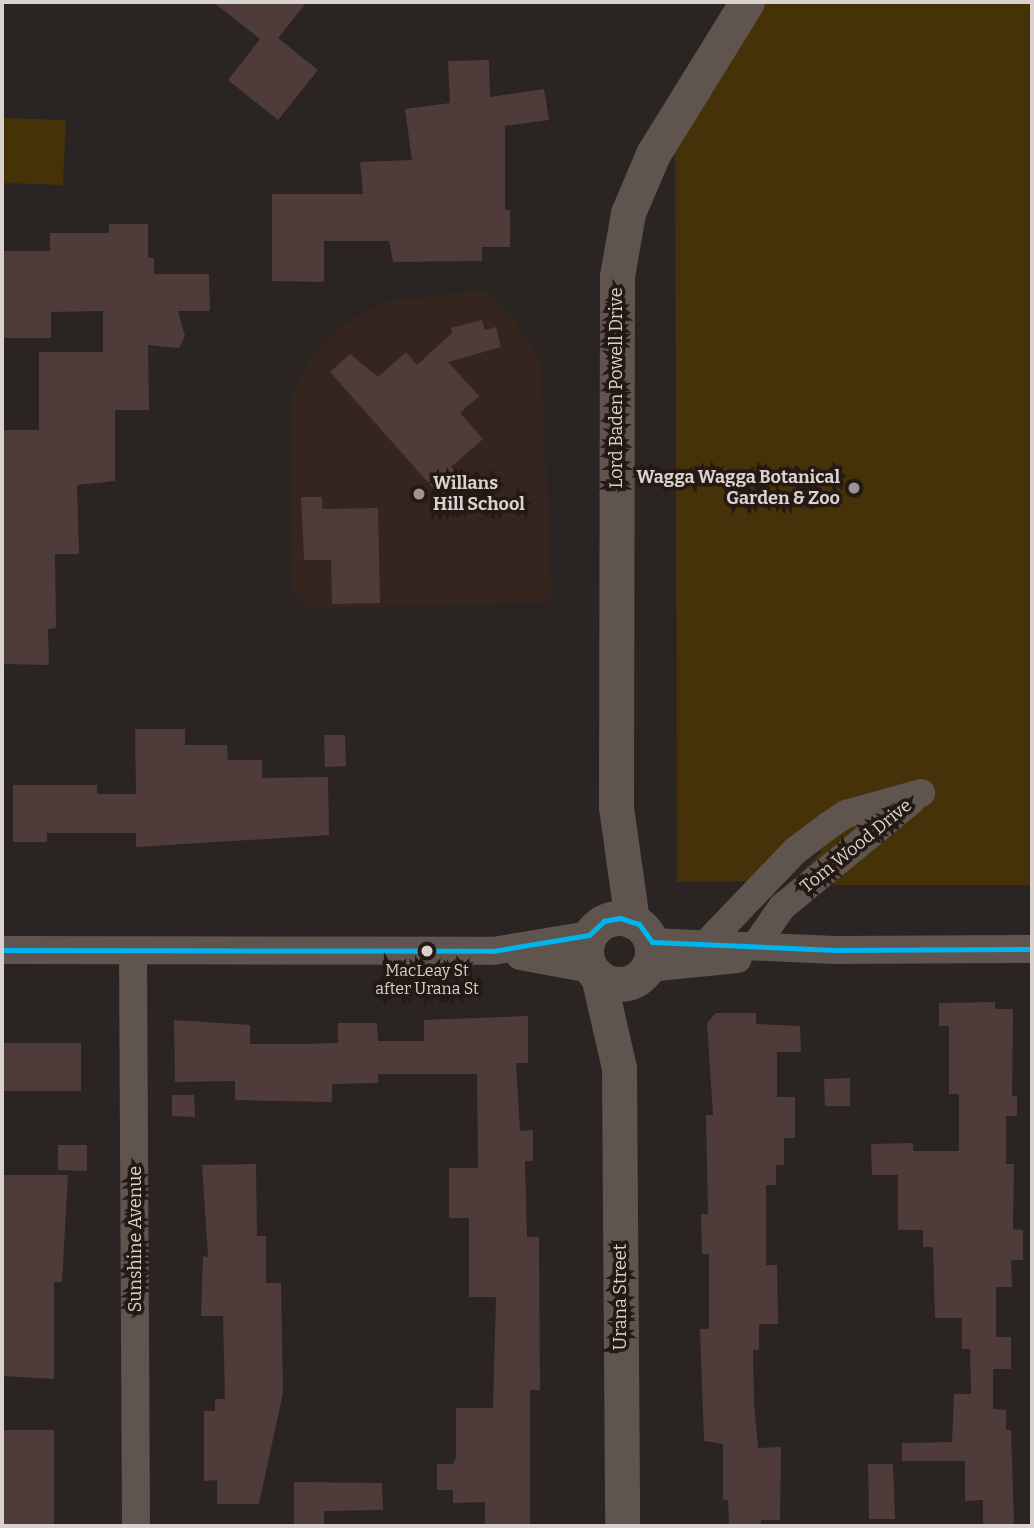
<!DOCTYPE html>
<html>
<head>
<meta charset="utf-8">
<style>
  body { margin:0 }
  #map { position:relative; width:1034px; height:1528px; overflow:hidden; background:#2a2422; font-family:Bitter,serif }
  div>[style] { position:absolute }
  .built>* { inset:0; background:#35251f }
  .green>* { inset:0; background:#453208 }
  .building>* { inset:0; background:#503b3b }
  .minor>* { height:28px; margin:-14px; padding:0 14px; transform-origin:14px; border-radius:14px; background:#5f554e }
  .tertiary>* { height:35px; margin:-17.5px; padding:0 17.5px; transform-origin:17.5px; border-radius:17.5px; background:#5f554e }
  .tertiary>.ring { margin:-17.5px; padding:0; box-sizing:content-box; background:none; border:35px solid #5f554e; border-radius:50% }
  .bus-1>* { height:5px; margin:-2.5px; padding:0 2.5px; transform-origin:2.5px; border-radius:2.5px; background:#00b5ef }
  .dots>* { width:19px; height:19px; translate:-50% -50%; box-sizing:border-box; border:4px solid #241914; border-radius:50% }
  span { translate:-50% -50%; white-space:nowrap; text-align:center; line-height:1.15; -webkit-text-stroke:7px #241914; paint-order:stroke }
  .bus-label { font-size:16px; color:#dad2cf }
  .street-label { font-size:18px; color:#dad2cf }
  .poi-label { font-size:18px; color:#dad2cf; font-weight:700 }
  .right { translate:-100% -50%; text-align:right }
  .left { translate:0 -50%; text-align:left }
  .frame { position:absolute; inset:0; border:4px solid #dad2cf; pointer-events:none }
</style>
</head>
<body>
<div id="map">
  <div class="built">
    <i style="clip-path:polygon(484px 290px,514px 320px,541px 361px,552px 602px,310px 608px,292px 590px,291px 399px,307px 362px,338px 327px,385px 302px)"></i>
  </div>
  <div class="green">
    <i style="clip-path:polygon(767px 2px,1032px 2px,1032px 885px,790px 885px,821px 852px,816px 837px,767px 881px,677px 882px,675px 139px)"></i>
    <i style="clip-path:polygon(4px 118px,66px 120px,63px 185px,2px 183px)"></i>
  </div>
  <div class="building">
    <i style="clip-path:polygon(213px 2px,307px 2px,278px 38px,318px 70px,278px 120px,228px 80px,260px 39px)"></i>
    <i style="clip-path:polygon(489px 60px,490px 97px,544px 89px,549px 120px,505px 126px,505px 210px,510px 210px,510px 247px,482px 247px,482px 261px,393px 262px,389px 241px,324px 241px,324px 282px,272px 281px,272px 194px,363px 194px,360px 162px,412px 160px,405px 109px,450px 103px,448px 61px)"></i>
    <i style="clip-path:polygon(109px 224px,148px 224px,148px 258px,154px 258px,154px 274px,209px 274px,210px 311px,178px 311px,185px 336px,179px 348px,148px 345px,149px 410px,115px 410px,115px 481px,77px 485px,79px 554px,55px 554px,56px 628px,48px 629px,49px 665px,2px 664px,2px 430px,39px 430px,39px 352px,103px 352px,103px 311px,51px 312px,51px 338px,2px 338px,2px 251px,50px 251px,50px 233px,109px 233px)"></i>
    <i style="clip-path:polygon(482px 320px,485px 330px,496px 327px,501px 347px,448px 362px,479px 396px,460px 413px,483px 439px,451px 467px,461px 479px,441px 497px,330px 372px,350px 354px,378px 377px,406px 352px,417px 365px,452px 333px,451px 328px)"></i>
    <i style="clip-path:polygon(301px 497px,322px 497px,322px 509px,378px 508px,380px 603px,332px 604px,331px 560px,304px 560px)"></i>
    <i style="clip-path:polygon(135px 729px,185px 729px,185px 745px,227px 745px,228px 760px,262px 760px,262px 778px,328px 777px,329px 835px,136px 847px,136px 833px,47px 833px,47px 842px,13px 842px,13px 785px,97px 785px,97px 794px,136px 794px)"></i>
    <i style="clip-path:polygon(324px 735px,345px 735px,346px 766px,325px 767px)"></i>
    <i style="clip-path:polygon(995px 1002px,995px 1009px,1013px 1009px,1012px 1096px,1017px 1096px,1017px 1116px,1006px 1116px,1006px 1164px,1014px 1164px,1013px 1229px,1023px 1230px,1023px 1260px,1011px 1260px,1012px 1287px,996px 1287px,996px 1337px,1011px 1337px,1011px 1369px,993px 1369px,993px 1409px,1006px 1410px,1006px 1430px,1011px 1430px,1014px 1523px,1010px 1526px,983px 1526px,983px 1500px,965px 1501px,965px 1461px,902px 1461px,902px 1443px,952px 1442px,954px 1394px,971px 1394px,970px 1349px,962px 1349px,962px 1318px,935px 1318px,933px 1247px,923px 1247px,923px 1230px,898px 1230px,898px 1175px,872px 1175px,871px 1144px,913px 1143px,913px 1151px,959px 1151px,959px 1094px,949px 1094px,949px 1026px,939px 1026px,939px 1003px)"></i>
    <i style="clip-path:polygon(716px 1013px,756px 1013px,756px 1024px,800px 1026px,801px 1052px,777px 1052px,777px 1097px,795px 1097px,795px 1138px,784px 1138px,784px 1165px,776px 1165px,776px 1185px,766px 1185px,766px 1265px,777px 1265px,778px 1324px,759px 1324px,759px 1350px,753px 1350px,754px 1403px,758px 1448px,781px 1447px,780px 1520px,761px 1520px,761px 1526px,729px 1526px,728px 1500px,723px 1500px,723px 1444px,704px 1441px,700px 1329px,709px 1329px,709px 1254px,702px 1254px,701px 1214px,708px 1214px,706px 1115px,713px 1115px,707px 1023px)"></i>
    <i style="clip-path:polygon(528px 1016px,528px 1063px,516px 1063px,520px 1131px,533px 1130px,533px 1161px,525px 1161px,527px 1237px,539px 1237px,540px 1390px,530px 1390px,530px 1526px,485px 1526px,485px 1502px,453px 1503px,453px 1490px,437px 1490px,437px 1464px,453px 1464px,456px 1458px,456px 1408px,493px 1408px,496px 1297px,469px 1297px,469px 1218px,449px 1218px,449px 1168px,478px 1168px,477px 1074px,378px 1074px,378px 1083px,332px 1084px,332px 1102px,235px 1100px,235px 1081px,175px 1082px,174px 1020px,250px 1025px,250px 1044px,300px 1044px,338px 1043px,338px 1023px,377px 1023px,378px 1041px,424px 1041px,424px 1020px)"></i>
    <i style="clip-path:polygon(2px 1043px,81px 1043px,81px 1091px,2px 1091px)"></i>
    <i style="clip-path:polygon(850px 1078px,850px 1106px,825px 1106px,824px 1079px)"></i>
    <i style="clip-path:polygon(172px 1095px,194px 1095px,195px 1117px,172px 1116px)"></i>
    <i style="clip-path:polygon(58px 1145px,87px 1145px,87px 1171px,58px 1170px)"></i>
    <i style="clip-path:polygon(256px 1164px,257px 1236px,266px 1236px,266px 1283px,281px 1283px,283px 1393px,259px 1504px,217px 1504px,217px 1480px,204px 1481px,204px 1411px,215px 1411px,215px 1399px,225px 1399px,223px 1316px,201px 1316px,203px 1256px,208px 1257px,202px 1165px)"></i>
    <i style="clip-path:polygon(2px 1175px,68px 1175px,62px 1282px,54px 1282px,54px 1379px,2px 1376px)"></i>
    <i style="clip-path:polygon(2px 1430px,54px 1430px,54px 1526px,2px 1526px)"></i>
    <i style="clip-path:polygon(868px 1464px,893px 1464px,895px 1519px,869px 1519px)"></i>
    <i style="clip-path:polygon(294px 1482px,382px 1483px,383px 1510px,324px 1511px,324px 1526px,294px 1526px)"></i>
  </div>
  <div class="minor">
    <i style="left:652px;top:942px;width:183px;rotate:2.5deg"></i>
    <i style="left:835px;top:950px;width:197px;rotate:-0.3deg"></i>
    <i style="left:706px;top:944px;width:129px;rotate:-46.3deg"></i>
    <i style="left:795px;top:851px;width:41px;rotate:-37.1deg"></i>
    <i style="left:828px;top:826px;width:22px;rotate:-34deg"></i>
    <i style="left:846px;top:814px;width:78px;rotate:-15.6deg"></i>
    <i style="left:755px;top:946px;width:47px;rotate:-55.3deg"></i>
    <i style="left:782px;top:907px;width:167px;rotate:-39.4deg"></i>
    <i style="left:2px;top:950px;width:491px;rotate:0.1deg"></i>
    <i style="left:493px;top:951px;width:97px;rotate:-9.5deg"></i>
    <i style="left:133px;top:952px;width:574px;rotate:89.7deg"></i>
    <i style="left:520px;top:956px;width:72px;rotate:10.4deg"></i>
    <i style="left:648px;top:968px;width:90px;rotate:-5.7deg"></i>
  </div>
  <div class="tertiary">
    <i class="ring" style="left:586px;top:918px;width:31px;height:31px"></i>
    <i style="left:632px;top:921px;width:115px;rotate:-98deg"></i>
    <i style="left:616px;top:807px;width:531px;rotate:-89.89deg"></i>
    <i style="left:617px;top:276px;width:64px;rotate:-80.1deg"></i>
    <i style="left:628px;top:213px;width:64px;rotate:-67deg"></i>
    <i style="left:653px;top:154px;width:179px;rotate:-58.3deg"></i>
    <i style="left:598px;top:976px;width:94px;rotate:77.1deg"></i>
    <i style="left:619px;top:1068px;width:458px;rotate:89.6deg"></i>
  </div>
  <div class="bus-1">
    <i style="left:2px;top:950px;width:491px;rotate:0.1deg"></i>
    <i style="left:493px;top:951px;width:97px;rotate:-9.5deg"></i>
    <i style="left:589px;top:935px;width:21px;rotate:-43deg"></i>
    <i style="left:604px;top:921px;width:16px;rotate:-11deg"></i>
    <i style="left:620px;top:918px;width:20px;rotate:18deg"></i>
    <i style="left:639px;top:924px;width:22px;rotate:54deg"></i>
    <i style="left:652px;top:942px;width:183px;rotate:2.5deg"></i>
    <i style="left:835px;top:950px;width:197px;rotate:-0.3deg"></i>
  </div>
  <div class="dots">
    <i style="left:854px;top:488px;background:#9c9592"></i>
    <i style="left:419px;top:494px;background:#9c9592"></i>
    <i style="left:427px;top:951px;background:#dad2cf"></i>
  </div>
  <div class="bus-label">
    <span style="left:427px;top:980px">MacLeay St<br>after Urana St</span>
  </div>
  <div class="street-label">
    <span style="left:616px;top:388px;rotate:-90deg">Lord Baden Powell Drive</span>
    <span style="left:856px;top:846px;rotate:-39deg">Tom Wood Drive</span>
    <span style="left:135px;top:1239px;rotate:-90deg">Sunshine Avenue</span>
    <span style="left:620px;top:1297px;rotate:-90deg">Urana Street</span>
  </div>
  <div class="poi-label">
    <span class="right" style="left:840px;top:488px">Wagga Wagga Botanical<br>Garden &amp; Zoo</span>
    <span class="left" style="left:433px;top:494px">Willans<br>Hill School</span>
  </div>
  <div class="frame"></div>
</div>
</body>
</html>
